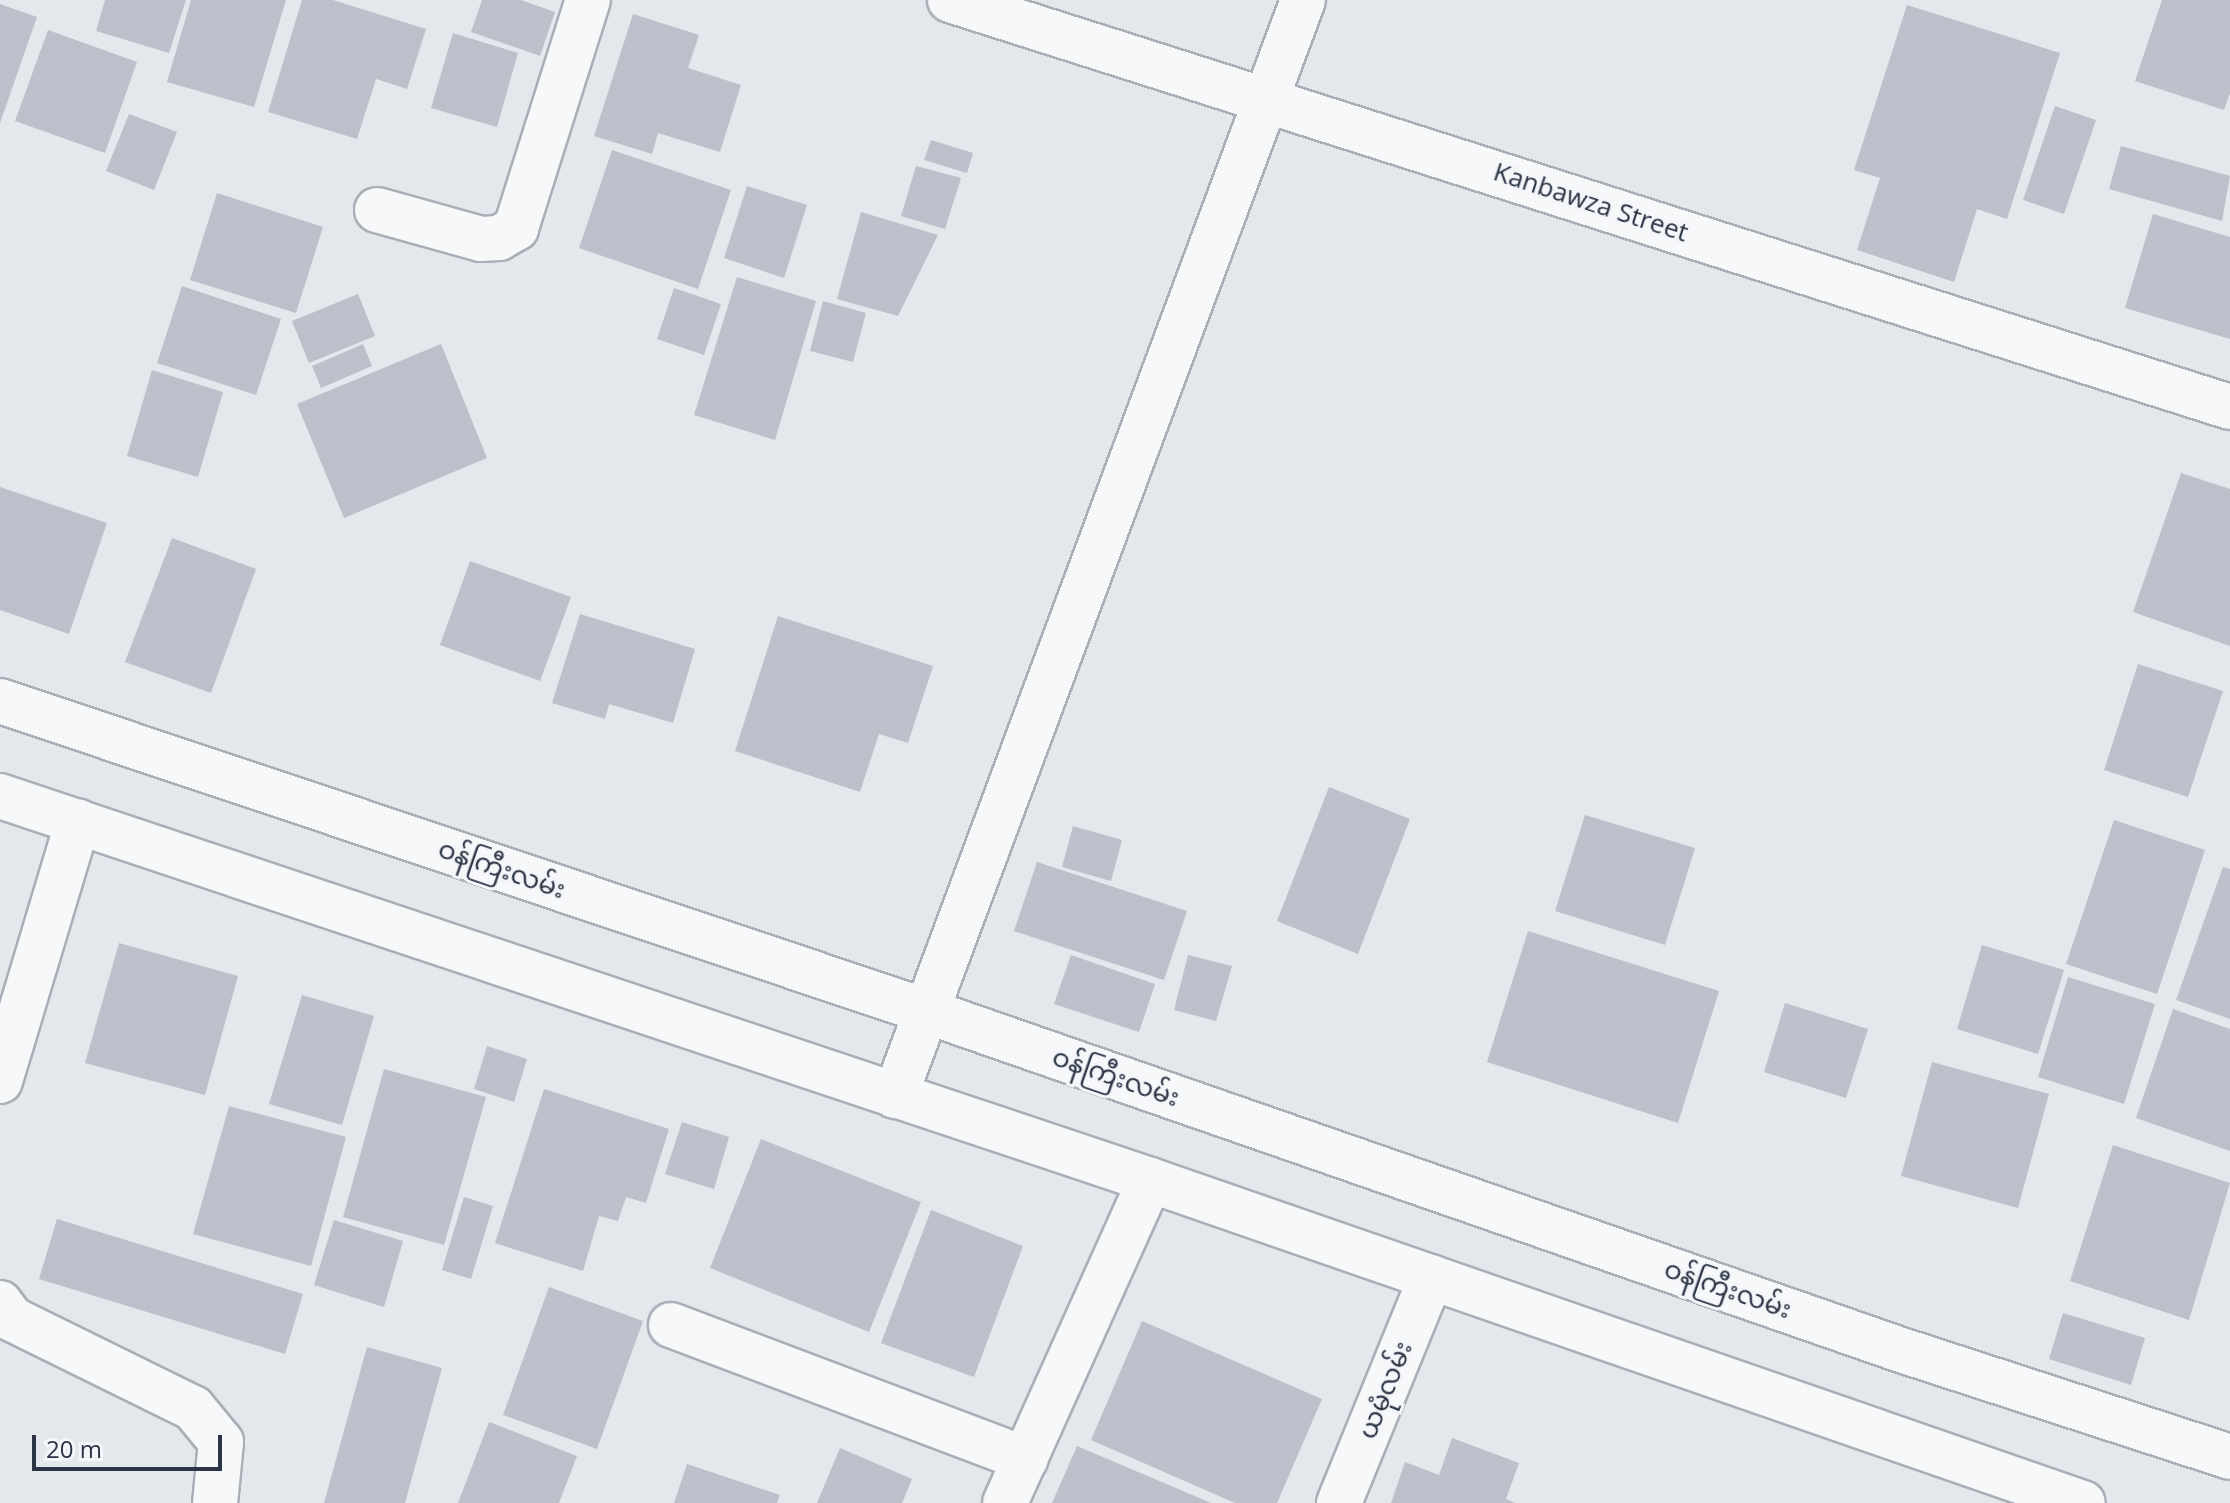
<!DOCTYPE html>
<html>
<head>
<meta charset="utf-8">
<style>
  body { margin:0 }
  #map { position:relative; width:2230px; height:1503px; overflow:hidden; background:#e4e7ec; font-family:"Open Sans","Noto Sans Myanmar",sans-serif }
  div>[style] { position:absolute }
  .building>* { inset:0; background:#bbc0ca }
  .roads { filter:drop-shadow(2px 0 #a9aeb7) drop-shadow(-2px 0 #a9aeb7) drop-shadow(0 2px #a9aeb7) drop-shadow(0 -2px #a9aeb7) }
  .minor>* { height:44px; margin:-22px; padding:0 22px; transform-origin:22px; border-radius:22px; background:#f7f8fa }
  span { translate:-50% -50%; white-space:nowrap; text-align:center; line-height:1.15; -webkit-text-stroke:6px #f4f6f9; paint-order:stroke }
  .street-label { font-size:26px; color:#2b3445 }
  .scale { position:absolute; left:32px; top:1435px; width:190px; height:36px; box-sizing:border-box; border:4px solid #2b3445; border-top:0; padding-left:10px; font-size:24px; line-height:28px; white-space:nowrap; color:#2b3445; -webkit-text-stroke:6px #f4f6f9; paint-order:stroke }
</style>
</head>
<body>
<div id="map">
  <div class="building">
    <i style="clip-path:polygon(105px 0,186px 0,169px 53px,96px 31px)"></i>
    <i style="clip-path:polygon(191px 0,286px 0,254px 107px,167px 82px)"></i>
    <i style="clip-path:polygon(302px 0,333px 0,426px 29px,407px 89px,376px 79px,357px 139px,268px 112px)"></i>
    <i style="clip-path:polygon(482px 0,521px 0,555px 12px,540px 56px,471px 32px)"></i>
    <i style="clip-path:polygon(2162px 0,2230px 0,2230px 93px,2224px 110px,2135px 81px)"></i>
    <i style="clip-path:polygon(0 4px,37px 17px,0 123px)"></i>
    <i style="clip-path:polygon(1907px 5px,2060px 53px,2007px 219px,1977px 209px,1954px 282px,1857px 250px,1880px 178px,1854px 170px)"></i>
    <i style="clip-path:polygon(633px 14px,699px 35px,688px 68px,741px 85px,720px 152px,658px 133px,652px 154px,594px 136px)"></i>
    <i style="clip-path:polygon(48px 30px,137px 62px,105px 153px,15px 121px)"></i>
    <i style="clip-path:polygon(453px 33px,518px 53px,497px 127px,431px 108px)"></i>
    <i style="clip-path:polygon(2055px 106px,2096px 120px,2064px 214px,2023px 200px)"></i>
    <i style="clip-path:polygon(129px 114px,177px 132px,154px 190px,106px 171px)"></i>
    <i style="clip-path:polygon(931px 140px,973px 153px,967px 173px,924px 160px)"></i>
    <i style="clip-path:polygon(2121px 146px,2230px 176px,2222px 221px,2109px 189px)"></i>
    <i style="clip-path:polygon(612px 150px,731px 190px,698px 289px,579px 248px)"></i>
    <i style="clip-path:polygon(916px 166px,961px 178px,945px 229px,901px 216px)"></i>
    <i style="clip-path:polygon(747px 186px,807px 205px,784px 278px,724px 258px)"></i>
    <i style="clip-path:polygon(217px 193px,323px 227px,296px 313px,190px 280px)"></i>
    <i style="clip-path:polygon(861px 212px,938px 235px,898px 316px,837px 299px)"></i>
    <i style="clip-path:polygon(2153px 214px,2230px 237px,2230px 339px,2125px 308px)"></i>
    <i style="clip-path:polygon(737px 277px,816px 301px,775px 440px,694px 415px)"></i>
    <i style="clip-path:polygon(182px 286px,281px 319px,256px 395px,157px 363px)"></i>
    <i style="clip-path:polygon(674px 288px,721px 304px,704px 355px,657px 339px)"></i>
    <i style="clip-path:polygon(358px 294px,375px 336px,309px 363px,292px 321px)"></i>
    <i style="clip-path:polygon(823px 301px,866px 313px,853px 362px,810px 351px)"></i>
    <i style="clip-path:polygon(363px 344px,372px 366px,321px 388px,312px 366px)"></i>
    <i style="clip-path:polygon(441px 344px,487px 458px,344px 518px,297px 404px)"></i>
    <i style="clip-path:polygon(152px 370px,223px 392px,198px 477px,127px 456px)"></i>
    <i style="clip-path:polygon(2181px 473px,2230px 489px,2230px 646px,2133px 612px)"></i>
    <i style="clip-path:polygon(0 487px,107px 523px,69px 634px,0 610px)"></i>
    <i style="clip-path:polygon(172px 538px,256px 569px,211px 693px,125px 662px)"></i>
    <i style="clip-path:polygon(470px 561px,571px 597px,540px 681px,440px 645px)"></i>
    <i style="clip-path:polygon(580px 614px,695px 649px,673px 723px,609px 704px,605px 719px,552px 703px)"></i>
    <i style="clip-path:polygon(778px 616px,933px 666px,908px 743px,879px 734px,860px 792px,735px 751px)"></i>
    <i style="clip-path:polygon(2138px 664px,2223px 691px,2188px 797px,2104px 770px)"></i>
    <i style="clip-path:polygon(1329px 787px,1410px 819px,1358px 954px,1277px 921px)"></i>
    <i style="clip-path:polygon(1585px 815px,1695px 848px,1665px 945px,1555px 911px)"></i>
    <i style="clip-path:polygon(2114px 820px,2205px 850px,2157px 994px,2066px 964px)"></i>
    <i style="clip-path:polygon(1073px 826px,1122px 840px,1111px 881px,1062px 867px)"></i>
    <i style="clip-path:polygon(1037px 862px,1187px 911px,1164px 980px,1014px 931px)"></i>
    <i style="clip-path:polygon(2223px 867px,2230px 869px,2230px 1019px,2176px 1000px)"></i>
    <i style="clip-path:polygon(1528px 931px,1719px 991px,1678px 1123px,1487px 1062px)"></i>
    <i style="clip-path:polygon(119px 943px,238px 976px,205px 1095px,85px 1063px)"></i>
    <i style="clip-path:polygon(1982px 945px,2064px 970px,2038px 1054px,1957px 1029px)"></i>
    <i style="clip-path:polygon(1071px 955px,1155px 984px,1139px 1032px,1054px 1004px)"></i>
    <i style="clip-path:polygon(1188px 955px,1232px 966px,1216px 1021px,1174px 1010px)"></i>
    <i style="clip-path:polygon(2068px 977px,2155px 1004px,2124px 1104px,2038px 1077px)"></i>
    <i style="clip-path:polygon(302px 995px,374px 1016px,342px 1125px,269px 1104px)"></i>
    <i style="clip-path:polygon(1785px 1003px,1868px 1029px,1846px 1098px,1764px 1072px)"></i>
    <i style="clip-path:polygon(2173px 1009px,2230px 1029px,2230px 1151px,2136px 1118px)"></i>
    <i style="clip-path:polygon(487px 1046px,527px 1059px,514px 1102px,474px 1089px)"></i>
    <i style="clip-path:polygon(1932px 1062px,2049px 1094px,2018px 1208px,1901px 1176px)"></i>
    <i style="clip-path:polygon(384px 1069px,486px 1097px,444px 1245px,343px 1217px)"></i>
    <i style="clip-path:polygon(544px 1089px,669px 1129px,646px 1203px,626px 1197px,618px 1221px,599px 1216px,583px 1271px,495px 1243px)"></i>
    <i style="clip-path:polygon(229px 1106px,346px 1137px,311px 1266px,193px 1234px)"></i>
    <i style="clip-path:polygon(682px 1122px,729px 1137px,714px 1189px,665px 1174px)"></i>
    <i style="clip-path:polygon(761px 1139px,921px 1202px,869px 1332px,710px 1268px)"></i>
    <i style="clip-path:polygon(2113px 1145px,2230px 1183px,2189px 1320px,2070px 1281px)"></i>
    <i style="clip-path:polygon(464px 1197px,493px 1206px,471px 1279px,442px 1270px)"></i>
    <i style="clip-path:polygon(931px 1210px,1023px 1246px,974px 1377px,881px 1343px)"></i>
    <i style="clip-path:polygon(57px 1219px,303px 1294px,285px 1354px,39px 1279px)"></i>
    <i style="clip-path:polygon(334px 1220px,403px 1241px,384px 1307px,314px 1285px)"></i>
    <i style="clip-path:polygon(549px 1287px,643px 1321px,597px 1449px,503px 1415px)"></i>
    <i style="clip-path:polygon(2063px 1313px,2145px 1338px,2131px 1385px,2049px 1359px)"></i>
    <i style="clip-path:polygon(1142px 1321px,1322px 1399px,1277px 1503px,1235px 1503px,1091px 1440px)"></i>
    <i style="clip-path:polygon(367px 1347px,442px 1368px,405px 1503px,324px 1503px)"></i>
    <i style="clip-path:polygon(489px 1422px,577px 1456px,559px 1503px,458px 1503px)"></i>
    <i style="clip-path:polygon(1452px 1438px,1519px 1463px,1506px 1499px,1515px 1503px,1391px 1503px,1405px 1462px,1439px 1475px)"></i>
    <i style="clip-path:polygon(1077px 1446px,1211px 1503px,1052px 1503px)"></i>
    <i style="clip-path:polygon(840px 1448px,912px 1479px,902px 1503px,817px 1503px)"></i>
    <i style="clip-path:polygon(687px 1464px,780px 1495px,777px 1503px,674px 1503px)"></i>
  </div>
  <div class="roads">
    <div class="minor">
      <i style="left:950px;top:0;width:1343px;rotate:17.64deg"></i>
      <i style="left:377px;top:210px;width:108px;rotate:15.6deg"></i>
      <i style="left:481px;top:239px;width:18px;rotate:-3deg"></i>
      <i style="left:499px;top:238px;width:20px;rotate:-30deg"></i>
      <i style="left:516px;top:228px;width:239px;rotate:-72.5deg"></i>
      <i style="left:0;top:701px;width:977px;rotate:18.51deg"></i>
      <i style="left:926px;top:1011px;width:1029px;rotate:19.17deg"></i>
      <i style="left:1898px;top:1349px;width:349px;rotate:18deg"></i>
      <i style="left:0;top:796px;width:1212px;rotate:18.46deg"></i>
      <i style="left:1150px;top:1180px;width:987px;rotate:19.1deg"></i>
      <i style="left:0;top:1081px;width:271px;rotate:-73.3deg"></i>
      <i style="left:895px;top:1096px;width:1169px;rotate:-69.58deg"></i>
      <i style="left:0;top:1303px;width:20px;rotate:53deg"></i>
      <i style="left:12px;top:1319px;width:202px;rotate:26.2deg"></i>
      <i style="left:193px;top:1408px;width:44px;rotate:50.5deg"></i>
      <i style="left:221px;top:1442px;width:61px;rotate:95.6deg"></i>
      <i style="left:671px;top:1325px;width:379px;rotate:20.7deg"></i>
      <i style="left:1005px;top:1503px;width:354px;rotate:-65.8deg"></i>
      <i style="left:1339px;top:1503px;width:244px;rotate:-67.8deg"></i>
    </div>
  </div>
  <div class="street-label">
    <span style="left:1591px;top:202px;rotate:18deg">Kanbawza Street</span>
    <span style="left:502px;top:869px;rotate:19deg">ဝန်ကြီးလမ်း</span>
    <span style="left:1116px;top:1077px;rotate:19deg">ဝန်ကြီးလမ်း</span>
    <span style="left:1728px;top:1289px;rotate:19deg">ဝန်ကြီးလမ်း</span>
    <span style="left:1385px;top:1390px;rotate:-68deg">ယမုံလမ်း</span>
  </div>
  <div class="scale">20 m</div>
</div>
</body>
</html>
